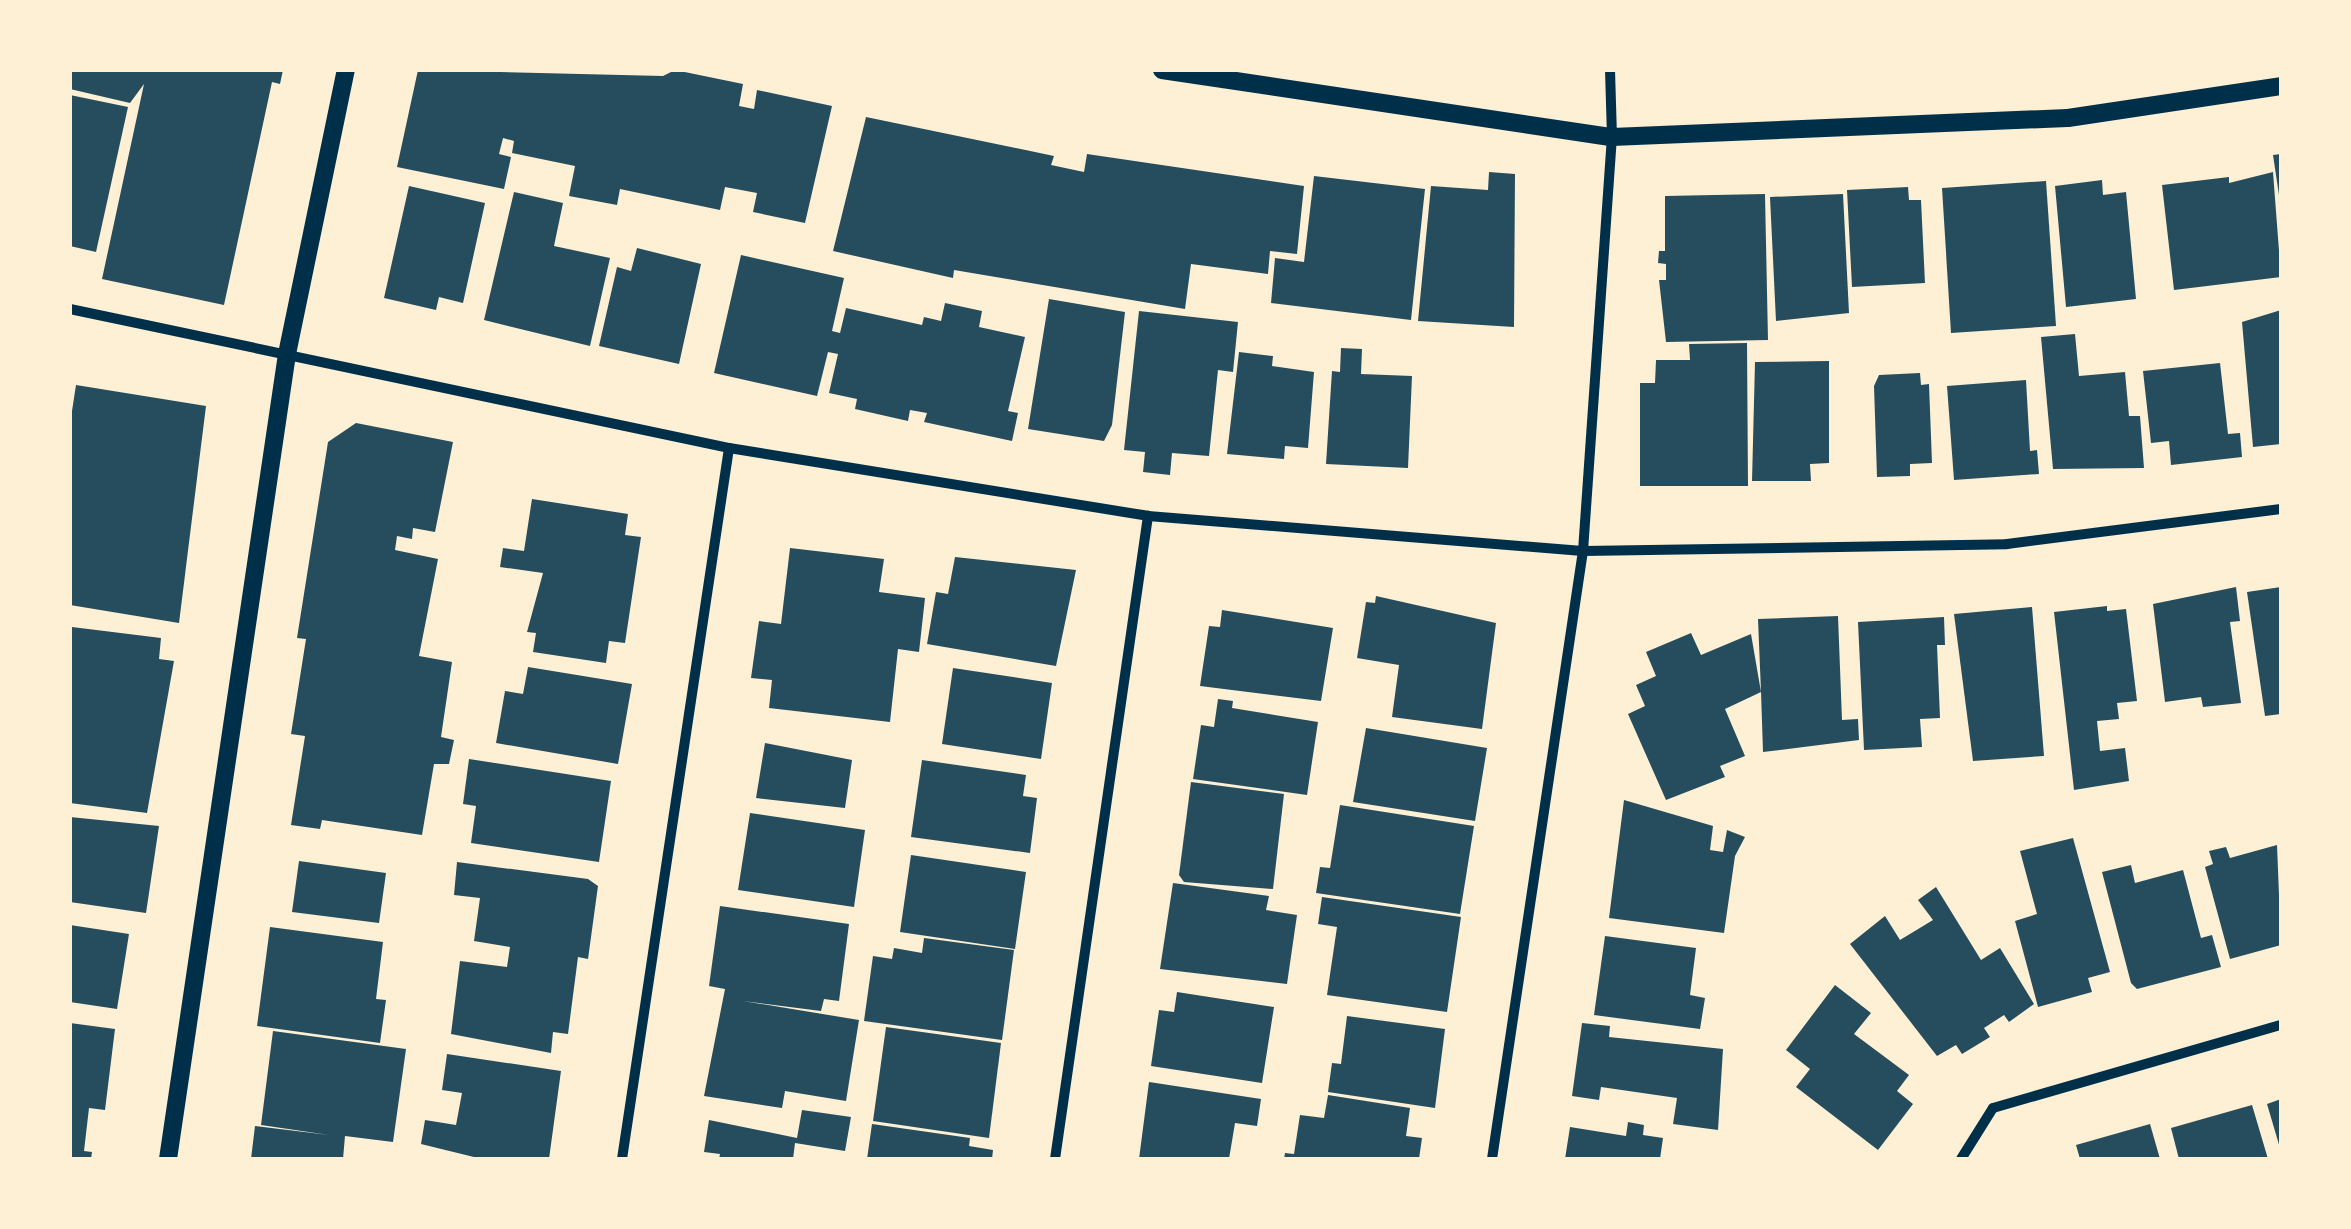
<!DOCTYPE html>
<html>
<head>
<meta charset="utf-8">
<style>
  body { margin:0 }
  #map { position:relative; width:2351px; height:1229px; overflow:hidden; background:#fdf0d5; font-family:"Nunito Sans",sans-serif }
  div>[style] { position:absolute }
  .building>* { inset:0; background:#264d5e }
  .minor>* { height:10px; margin:-5px; padding:0 5px; transform-origin:5px; border-radius:5px; background:#003049 }
  .tertiary>* { height:18px; margin:-9px; padding:0 9px; transform-origin:9px; border-radius:9px; background:#003049 }
  span { translate:-50% -50%; white-space:nowrap; text-align:center; line-height:1.15; -webkit-text-stroke:8px #fdf0d5; paint-order:stroke }
  .frame { position:absolute; inset:0; border:72px solid #fdf0d5; pointer-events:none }
</style>
</head>
<body>
<div id="map">
  <div class="building">
    <i style="clip-path:polygon(70px 70px,283px 70px,280px 84px,272px 82px,224px 305px,102px 279px,144px 84px,130px 103px,70px 89px)"></i>
    <i style="clip-path:polygon(418px 70px,663px 76px,675px 70px,743px 84px,739px 106px,754px 109px,757px 90px,832px 106px,805px 223px,753px 212px,757px 193px,725px 187px,720px 210px,620px 189px,617px 205px,569px 196px,575px 166px,512px 153px,514px 141px,503px 138px,499px 154px,511px 157px,504px 189px,397px 167px)"></i>
    <i style="clip-path:polygon(70px 95px,128px 107px,96px 252px,70px 246px)"></i>
    <i style="clip-path:polygon(866px 117px,1054px 156px,1051px 165px,1084px 172px,1087px 154px,1304px 186px,1297px 254px,1270px 251px,1268px 274px,1191px 264px,1185px 309px,954px 270px,953px 278px,833px 251px)"></i>
    <i style="clip-path:polygon(2281px 154px,2281px 195px,2279px 195px,2273px 155px)"></i>
    <i style="clip-path:polygon(1489px 172px,1515px 174px,1514px 327px,1418px 321px,1431px 186px,1488px 190px)"></i>
    <i style="clip-path:polygon(2273px 172px,2281px 277px,2174px 290px,2162px 185px,2229px 177px,2229px 183px)"></i>
    <i style="clip-path:polygon(1314px 176px,1425px 189px,1411px 320px,1271px 303px,1275px 258px,1304px 262px)"></i>
    <i style="clip-path:polygon(2102px 180px,2103px 195px,2126px 192px,2136px 299px,2066px 307px,2055px 186px)"></i>
    <i style="clip-path:polygon(2046px 181px,2056px 326px,1951px 333px,1942px 188px)"></i>
    <i style="clip-path:polygon(409px 186px,485px 203px,463px 303px,439px 297px,436px 310px,384px 298px)"></i>
    <i style="clip-path:polygon(1908px 187px,1909px 200px,1921px 200px,1925px 283px,1852px 287px,1847px 190px)"></i>
    <i style="clip-path:polygon(514px 192px,563px 203px,554px 246px,610px 258px,590px 346px,484px 320px)"></i>
    <i style="clip-path:polygon(1765px 194px,1768px 340px,1666px 342px,1659px 280px,1666px 280px,1666px 264px,1658px 263px,1659px 251px,1665px 251px,1665px 196px)"></i>
    <i style="clip-path:polygon(1843px 194px,1849px 313px,1776px 321px,1770px 197px)"></i>
    <i style="clip-path:polygon(637px 248px,701px 264px,679px 364px,599px 346px,617px 267px,631px 271px)"></i>
    <i style="clip-path:polygon(741px 255px,844px 278px,832px 331px,840px 333px,846px 308px,922px 325px,924px 317px,941px 321px,945px 303px,982px 311px,979px 327px,1025px 337px,1008px 411px,1018px 413px,1012px 441px,924px 422px,927px 413px,910px 410px,908px 421px,855px 409px,857px 399px,829px 393px,838px 354px,828px 352px,817px 396px,714px 373px)"></i>
    <i style="clip-path:polygon(1049px 299px,1125px 312px,1112px 425px,1104px 441px,1028px 429px)"></i>
    <i style="clip-path:polygon(2281px 310px,2281px 444px,2253px 447px,2242px 322px)"></i>
    <i style="clip-path:polygon(1139px 311px,1238px 322px,1233px 372px,1218px 370px,1209px 456px,1172px 453px,1170px 475px,1143px 472px,1145px 452px,1124px 450px)"></i>
    <i style="clip-path:polygon(2075px 334px,2079px 376px,2125px 372px,2129px 416px,2140px 416px,2144px 468px,2053px 469px,2041px 337px)"></i>
    <i style="clip-path:polygon(1747px 343px,1748px 486px,1640px 486px,1640px 383px,1655px 383px,1656px 360px,1690px 360px,1689px 344px)"></i>
    <i style="clip-path:polygon(1341px 348px,1362px 349px,1361px 374px,1412px 376px,1408px 468px,1326px 464px,1332px 371px,1340px 372px)"></i>
    <i style="clip-path:polygon(1239px 352px,1273px 356px,1272px 366px,1314px 372px,1308px 448px,1285px 446px,1284px 459px,1227px 454px)"></i>
    <i style="clip-path:polygon(1829px 361px,1829px 463px,1810px 464px,1811px 481px,1752px 481px,1755px 362px)"></i>
    <i style="clip-path:polygon(2220px 363px,2228px 434px,2240px 433px,2242px 457px,2171px 465px,2169px 441px,2151px 443px,2143px 371px)"></i>
    <i style="clip-path:polygon(1920px 373px,1921px 385px,1929px 384px,1932px 463px,1910px 464px,1910px 476px,1877px 477px,1874px 386px,1879px 375px)"></i>
    <i style="clip-path:polygon(2026px 380px,2030px 451px,2037px 450px,2039px 474px,1954px 480px,1947px 386px)"></i>
    <i style="clip-path:polygon(76px 385px,206px 406px,179px 623px,70px 605px,70px 424px)"></i>
    <i style="clip-path:polygon(356px 423px,453px 442px,435px 532px,413px 528px,412px 539px,397px 536px,395px 550px,438px 559px,419px 656px,452px 662px,441px 737px,454px 740px,449px 764px,434px 764px,422px 835px,322px 820px,320px 829px,291px 825px,305px 736px,291px 734px,306px 639px,297px 638px,328px 442px)"></i>
    <i style="clip-path:polygon(532px 499px,628px 514px,625px 535px,641px 537px,625px 643px,609px 641px,606px 663px,533px 652px,536px 633px,527px 632px,543px 573px,500px 567px,503px 548px,524px 551px)"></i>
    <i style="clip-path:polygon(790px 548px,884px 559px,879px 592px,925px 598px,919px 652px,898px 649px,890px 722px,769px 708px,772px 680px,751px 678px,759px 621px,781px 624px)"></i>
    <i style="clip-path:polygon(955px 557px,1076px 570px,1056px 666px,927px 644px,936px 592px,948px 594px)"></i>
    <i style="clip-path:polygon(2236px 587px,2240px 621px,2230px 622px,2241px 703px,2203px 707px,2201px 697px,2165px 702px,2153px 604px)"></i>
    <i style="clip-path:polygon(2281px 587px,2281px 714px,2265px 716px,2247px 592px)"></i>
    <i style="clip-path:polygon(1376px 596px,1496px 623px,1482px 729px,1392px 717px,1399px 665px,1357px 658px,1366px 602px,1375px 603px)"></i>
    <i style="clip-path:polygon(2107px 606px,2107px 611px,2126px 609px,2137px 701px,2117px 703px,2119px 719px,2097px 721px,2100px 751px,2125px 748px,2129px 781px,2074px 790px,2054px 612px)"></i>
    <i style="clip-path:polygon(2032px 607px,2044px 756px,1973px 761px,1954px 614px)"></i>
    <i style="clip-path:polygon(1222px 610px,1333px 628px,1321px 701px,1200px 686px,1209px 626px,1220px 627px)"></i>
    <i style="clip-path:polygon(1838px 616px,1842px 720px,1858px 719px,1859px 740px,1763px 752px,1761px 692px,1725px 709px,1745px 756px,1720px 766px,1725px 777px,1666px 800px,1628px 714px,1645px 706px,1636px 685px,1656px 676px,1646px 652px,1691px 633px,1701px 655px,1751px 634px,1761px 692px,1758px 619px)"></i>
    <i style="clip-path:polygon(1944px 617px,1945px 645px,1937px 645px,1940px 718px,1920px 719px,1922px 747px,1864px 750px,1858px 622px)"></i>
    <i style="clip-path:polygon(72px 627px,161px 638px,159px 659px,174px 661px,147px 813px,70px 803px)"></i>
    <i style="clip-path:polygon(528px 667px,632px 684px,618px 764px,496px 743px,505px 691px,523px 694px)"></i>
    <i style="clip-path:polygon(953px 668px,1052px 683px,1041px 759px,942px 744px)"></i>
    <i style="clip-path:polygon(1218px 699px,1233px 701px,1232px 708px,1318px 722px,1307px 795px,1193px 779px,1201px 725px,1214px 727px)"></i>
    <i style="clip-path:polygon(1366px 728px,1487px 748px,1475px 821px,1353px 802px)"></i>
    <i style="clip-path:polygon(765px 743px,852px 760px,845px 808px,756px 798px)"></i>
    <i style="clip-path:polygon(469px 759px,611px 781px,599px 862px,471px 843px,476px 806px,463px 804px)"></i>
    <i style="clip-path:polygon(922px 760px,1026px 775px,1023px 796px,1037px 798px,1030px 853px,911px 837px)"></i>
    <i style="clip-path:polygon(1191px 782px,1284px 794px,1273px 889px,1184px 882px,1179px 875px)"></i>
    <i style="clip-path:polygon(1624px 800px,1713px 826px,1710px 850px,1723px 852px,1727px 830px,1745px 837px,1735px 856px,1724px 933px,1609px 918px)"></i>
    <i style="clip-path:polygon(1340px 805px,1474px 826px,1460px 914px,1316px 893px,1320px 867px,1330px 868px)"></i>
    <i style="clip-path:polygon(750px 813px,865px 830px,854px 907px,738px 890px)"></i>
    <i style="clip-path:polygon(70px 817px,159px 826px,146px 913px,70px 902px)"></i>
    <i style="clip-path:polygon(2073px 838px,2110px 972px,2088px 978px,2092px 992px,2038px 1007px,2015px 921px,2037px 914px,2020px 851px)"></i>
    <i style="clip-path:polygon(2277px 845px,2281px 945px,2230px 959px,2205px 867px,2213px 864px,2209px 851px,2226px 847px,2230px 858px)"></i>
    <i style="clip-path:polygon(911px 855px,1026px 872px,1015px 949px,900px 932px)"></i>
    <i style="clip-path:polygon(299px 861px,386px 873px,379px 923px,292px 912px)"></i>
    <i style="clip-path:polygon(457px 862px,588px 879px,598px 886px,588px 959px,578px 957px,568px 1034px,553px 1032px,551px 1053px,451px 1034px,460px 961px,507px 967px,510px 947px,474px 941px,480px 898px,454px 895px)"></i>
    <i style="clip-path:polygon(2131px 865px,2135px 883px,2183px 870px,2201px 938px,2212px 935px,2221px 967px,2137px 989px,2131px 983px,2102px 872px)"></i>
    <i style="clip-path:polygon(1173px 883px,1269px 896px,1266px 910px,1297px 915px,1287px 984px,1160px 969px)"></i>
    <i style="clip-path:polygon(1936px 887px,1981px 960px,2000px 948px,2034px 1004px,2009px 1022px,2004px 1015px,1984px 1028px,1990px 1037px,1962px 1054px,1956px 1045px,1937px 1056px,1850px 944px,1885px 916px,1900px 940px,1933px 920px,1918px 900px)"></i>
    <i style="clip-path:polygon(1322px 897px,1461px 917px,1447px 1012px,1327px 995px,1337px 927px,1318px 924px)"></i>
    <i style="clip-path:polygon(720px 906px,849px 924px,839px 1001px,824px 999px,821px 1011px,743px 1001px,859px 1020px,846px 1101px,785px 1091px,782px 1108px,704px 1096px,725px 989px,709px 986px)"></i>
    <i style="clip-path:polygon(70px 925px,129px 934px,117px 1009px,70px 1002px)"></i>
    <i style="clip-path:polygon(270px 927px,383px 942px,376px 999px,386px 1000px,380px 1043px,257px 1026px)"></i>
    <i style="clip-path:polygon(1605px 936px,1696px 948px,1690px 995px,1705px 998px,1700px 1029px,1594px 1015px)"></i>
    <i style="clip-path:polygon(924px 938px,1014px 950px,1002px 1040px,864px 1021px,873px 956px,892px 959px,894px 948px,922px 953px)"></i>
    <i style="clip-path:polygon(1835px 985px,1871px 1013px,1854px 1034px,1909px 1075px,1897px 1091px,1913px 1104px,1878px 1150px,1796px 1087px,1810px 1069px,1786px 1050px)"></i>
    <i style="clip-path:polygon(1177px 992px,1274px 1007px,1262px 1083px,1151px 1066px,1159px 1010px,1174px 1012px)"></i>
    <i style="clip-path:polygon(1347px 1016px,1445px 1029px,1435px 1108px,1328px 1092px,1332px 1063px,1341px 1064px)"></i>
    <i style="clip-path:polygon(70px 1023px,115px 1029px,105px 1110px,89px 1108px,84px 1151px,92px 1152px,91px 1159px,70px 1159px)"></i>
    <i style="clip-path:polygon(1582px 1023px,1610px 1026px,1609px 1037px,1723px 1049px,1718px 1130px,1673px 1124px,1677px 1098px,1601px 1087px,1599px 1100px,1572px 1096px)"></i>
    <i style="clip-path:polygon(886px 1027px,1001px 1043px,989px 1138px,873px 1121px)"></i>
    <i style="clip-path:polygon(273px 1031px,406px 1049px,393px 1142px,345px 1136px,343px 1159px,251px 1159px,255px 1126px,329px 1135px,261px 1125px)"></i>
    <i style="clip-path:polygon(447px 1054px,561px 1071px,549px 1159px,482px 1159px,421px 1144px,425px 1120px,456px 1125px,462px 1093px,442px 1090px)"></i>
    <i style="clip-path:polygon(1149px 1082px,1261px 1099px,1257px 1126px,1235px 1123px,1229px 1159px,1139px 1159px)"></i>
    <i style="clip-path:polygon(1328px 1095px,1410px 1108px,1406px 1136px,1422px 1138px,1419px 1159px,1284px 1159px,1285px 1153px,1294px 1154px,1300px 1115px,1324px 1118px)"></i>
    <i style="clip-path:polygon(2281px 1099px,2281px 1148px,2280px 1148px,2267px 1104px)"></i>
    <i style="clip-path:polygon(2252px 1105px,2268px 1159px,2179px 1159px,2171px 1128px)"></i>
    <i style="clip-path:polygon(802px 1110px,851px 1117px,845px 1151px,795px 1143px,793px 1159px,719px 1159px,720px 1154px,704px 1152px,709px 1120px,797px 1138px)"></i>
    <i style="clip-path:polygon(1628px 1122px,1644px 1125px,1643px 1135px,1663px 1138px,1660px 1159px,1565px 1159px,1570px 1127px,1626px 1136px)"></i>
    <i style="clip-path:polygon(872px 1124px,970px 1138px,969px 1146px,993px 1150px,992px 1159px,867px 1159px)"></i>
    <i style="clip-path:polygon(2150px 1124px,2160px 1159px,2080px 1159px,2076px 1145px)"></i>
  </div>
  <div class="minor">
    <i style="left:70px;top:309px;width:673px;rotate:11.91deg"></i>
    <i style="left:729px;top:448px;width:424px;rotate:9.2deg"></i>
    <i style="left:1148px;top:516px;width:436px;rotate:4.6deg"></i>
    <i style="left:1583px;top:551px;width:424px;rotate:-0.9deg"></i>
    <i style="left:2007px;top:544px;width:276px;rotate:-7.3deg"></i>
    <i style="left:622px;top:1159px;width:719px;rotate:-81.44deg"></i>
    <i style="left:1055px;top:1159px;width:650px;rotate:-81.77deg"></i>
    <i style="left:1492px;top:1159px;width:615px;rotate:-81.49deg"></i>
    <i style="left:1583px;top:551px;width:415px;rotate:-86deg"></i>
    <i style="left:1612px;top:137px;width:67px;rotate:-91.7deg"></i>
    <i style="left:1961px;top:1159px;width:60px;rotate:-57.9deg"></i>
    <i style="left:1993px;top:1108px;width:300px;rotate:-16.1deg"></i>
  </div>
  <div class="tertiary">
    <i style="left:1162px;top:70px;width:455px;rotate:8.5deg"></i>
    <i style="left:1612px;top:137px;width:456px;rotate:-2.4deg"></i>
    <i style="left:2068px;top:118px;width:215px;rotate:-8.5deg"></i>
    <i style="left:168px;top:1159px;width:814px;rotate:-81.59deg"></i>
    <i style="left:287px;top:354px;width:290px;rotate:-78.3deg"></i>
  </div>
  <div class="frame"></div>
</div>
</body>
</html>
